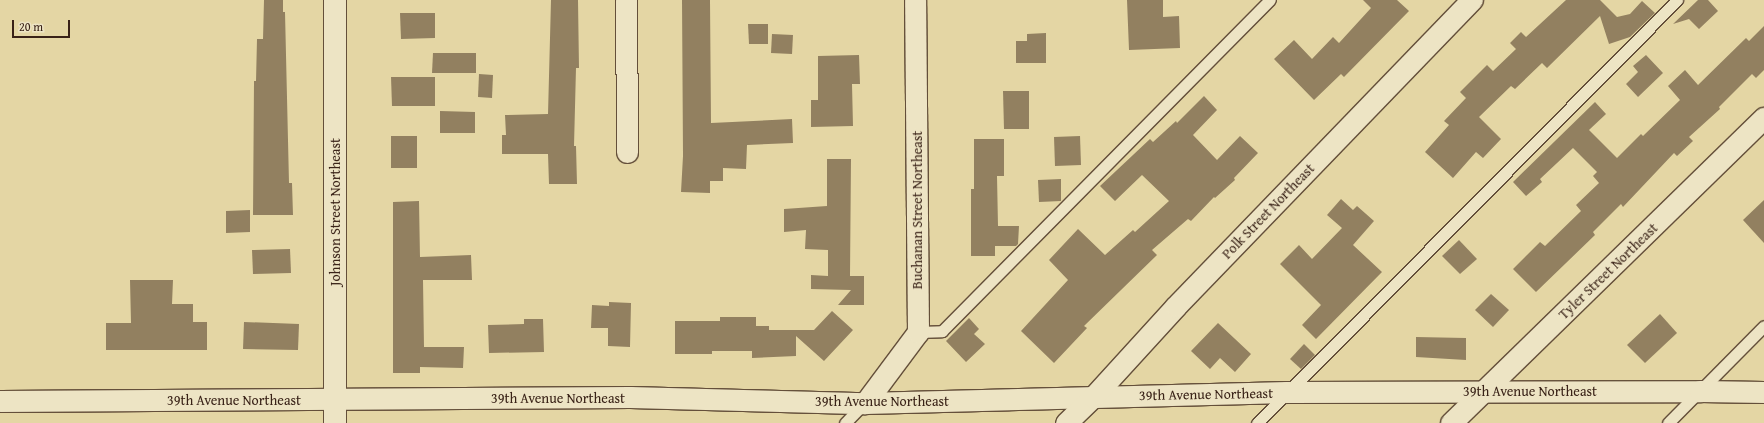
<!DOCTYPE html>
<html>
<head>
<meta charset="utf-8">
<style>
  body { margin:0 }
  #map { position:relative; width:1764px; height:423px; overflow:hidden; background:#e4d6a4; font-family:"Gentium Book Plus",serif }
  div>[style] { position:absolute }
  .building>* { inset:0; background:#928060 }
  .roads { filter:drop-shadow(1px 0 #644f3a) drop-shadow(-1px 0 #644f3a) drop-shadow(0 1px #644f3a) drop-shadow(0 -1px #644f3a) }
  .service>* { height:11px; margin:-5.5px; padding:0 5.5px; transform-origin:5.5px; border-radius:5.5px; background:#ede4c4 }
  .minor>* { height:21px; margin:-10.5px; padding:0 10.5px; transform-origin:10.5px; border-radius:10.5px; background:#ede4c4 }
  .tertiary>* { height:22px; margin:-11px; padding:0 11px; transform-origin:11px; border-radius:11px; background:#ede4c4 }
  span { translate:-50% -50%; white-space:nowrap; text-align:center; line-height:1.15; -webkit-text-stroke:3px #ede4c4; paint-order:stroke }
  .street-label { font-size:14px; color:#392217 }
  .scale { position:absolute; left:12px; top:20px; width:58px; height:18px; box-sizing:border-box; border:2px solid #392217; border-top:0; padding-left:5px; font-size:12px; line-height:14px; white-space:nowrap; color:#392217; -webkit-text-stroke:3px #ede4c4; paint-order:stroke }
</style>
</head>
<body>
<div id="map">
  <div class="building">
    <i style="clip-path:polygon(264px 0,283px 0,283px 12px,285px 12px,289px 183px,292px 183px,293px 215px,253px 215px,254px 81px,256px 81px,257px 39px,263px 39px)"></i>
    <i style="clip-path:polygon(551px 0,578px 0,579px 68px,576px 68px,574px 146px,576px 146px,577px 184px,549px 184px,548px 154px,502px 154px,502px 135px,506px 135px,505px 115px,548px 114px)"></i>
    <i style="clip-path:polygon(682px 0,710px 0,711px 123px,792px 119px,793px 143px,747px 145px,746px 169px,723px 168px,723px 181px,710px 181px,710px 193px,681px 192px,683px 156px)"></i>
    <i style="clip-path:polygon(1127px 0,1163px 0,1163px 17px,1179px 16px,1180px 48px,1129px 50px)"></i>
    <i style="clip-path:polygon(1363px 0,1397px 0,1409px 11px,1344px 77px,1341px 74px,1314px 100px,1274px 59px,1294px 40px,1312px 59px,1333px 37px,1339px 43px,1371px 8px)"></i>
    <i style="clip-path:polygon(1566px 0,1600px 0,1617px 17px,1630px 14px,1642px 1px,1655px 13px,1630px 37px,1609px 44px,1600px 16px,1547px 68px,1542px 63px,1515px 89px,1511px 86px,1479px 117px,1501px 139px,1483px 158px,1476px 152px,1453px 178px,1425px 152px,1449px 125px,1444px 121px,1466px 98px,1460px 92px,1487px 65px,1493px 71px,1516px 49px,1510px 43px,1521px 32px,1526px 37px)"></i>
    <i style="clip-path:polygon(1698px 0,1708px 0,1718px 11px,1699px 29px,1689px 19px,1673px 24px)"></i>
    <i style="clip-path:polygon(400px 13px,435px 13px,435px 38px,401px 39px)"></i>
    <i style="clip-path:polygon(748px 24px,768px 24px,768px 44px,749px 44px)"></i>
    <i style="clip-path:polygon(1764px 26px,1764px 70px,1756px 78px,1752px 74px,1719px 107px,1720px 109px,1689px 137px,1693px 141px,1677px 156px,1674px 153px,1623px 207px,1621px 204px,1593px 232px,1595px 235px,1536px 292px,1513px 269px,1540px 242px,1545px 246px,1581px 211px,1576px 205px,1599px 183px,1593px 176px,1597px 172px,1573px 148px,1540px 179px,1542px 182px,1526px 196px,1513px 182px,1595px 102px,1606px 114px,1589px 130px,1617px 158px,1641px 134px,1643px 136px,1680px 100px,1668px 86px,1685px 70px,1698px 85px,1746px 38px,1749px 41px)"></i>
    <i style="clip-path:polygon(1046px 33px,1046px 63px,1016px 63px,1016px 41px,1027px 41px,1027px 34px)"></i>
    <i style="clip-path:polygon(772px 34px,793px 35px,792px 54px,771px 53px)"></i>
    <i style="clip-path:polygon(433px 53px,476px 53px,476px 73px,432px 73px)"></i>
    <i style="clip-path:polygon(859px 55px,860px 84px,852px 84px,853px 126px,811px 127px,811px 100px,818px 100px,818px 56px)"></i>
    <i style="clip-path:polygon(1646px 55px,1663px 73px,1638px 97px,1626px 84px,1638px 72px,1633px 66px)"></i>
    <i style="clip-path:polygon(479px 74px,493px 75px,492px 98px,478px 97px)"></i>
    <i style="clip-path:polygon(391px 77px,435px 77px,435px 106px,392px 106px)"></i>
    <i style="clip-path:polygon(1003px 91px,1029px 91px,1029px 129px,1004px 129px)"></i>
    <i style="clip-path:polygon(1204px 96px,1217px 110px,1193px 135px,1217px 160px,1240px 136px,1258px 153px,1234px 178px,1235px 180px,1215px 198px,1214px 197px,1191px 221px,1188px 219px,1152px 250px,1157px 255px,1084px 326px,1087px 328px,1054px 363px,1021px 331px,1068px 280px,1049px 260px,1078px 229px,1105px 255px,1133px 230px,1135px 232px,1169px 201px,1142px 175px,1115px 201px,1100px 186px,1150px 139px,1153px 142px,1176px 121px,1177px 123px)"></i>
    <i style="clip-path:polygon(440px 111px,475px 112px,475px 133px,440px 133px)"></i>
    <i style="clip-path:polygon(391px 136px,417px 136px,417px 168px,391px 168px)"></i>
    <i style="clip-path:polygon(1080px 136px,1081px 165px,1055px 166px,1054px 137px)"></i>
    <i style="clip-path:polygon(974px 139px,1004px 139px,1004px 176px,997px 176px,998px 226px,1019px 226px,1018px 244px,1016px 246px,995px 246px,995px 256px,971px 256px,971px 189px,974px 189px)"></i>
    <i style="clip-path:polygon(827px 159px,851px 159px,850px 276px,864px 276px,864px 305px,838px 305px,851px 290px,811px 289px,811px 275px,828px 276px,828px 250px,805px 249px,806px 230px,784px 232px,784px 209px,827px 206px)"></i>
    <i style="clip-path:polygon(1061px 179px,1061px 201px,1039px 202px,1038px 180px)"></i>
    <i style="clip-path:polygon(1341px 199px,1353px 210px,1357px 206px,1374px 221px,1353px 245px,1382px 272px,1316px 339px,1302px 325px,1321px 305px,1280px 264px,1299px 245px,1312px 259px,1342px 228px,1327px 215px)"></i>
    <i style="clip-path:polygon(1764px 200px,1764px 243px,1743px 220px)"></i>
    <i style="clip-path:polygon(419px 201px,420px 257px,471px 255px,472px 280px,423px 280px,424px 347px,464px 347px,463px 368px,420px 367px,420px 373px,393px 373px,393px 202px)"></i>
    <i style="clip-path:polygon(250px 210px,250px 232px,226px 233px,226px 211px)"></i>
    <i style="clip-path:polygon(1459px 240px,1477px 259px,1460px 274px,1442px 256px)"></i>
    <i style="clip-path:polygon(290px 249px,291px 273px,253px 274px,252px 250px)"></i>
    <i style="clip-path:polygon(130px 280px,173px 280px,172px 304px,193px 304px,193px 322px,207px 322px,207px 350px,106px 350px,106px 323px,131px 323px)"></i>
    <i style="clip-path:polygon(1491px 294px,1509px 310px,1493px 327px,1475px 310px)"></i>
    <i style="clip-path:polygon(609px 302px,631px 303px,630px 347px,608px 346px,608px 328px,591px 328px,592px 305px,609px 306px)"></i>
    <i style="clip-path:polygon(832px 311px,853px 330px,824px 361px,796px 336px,796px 356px,752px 358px,752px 351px,712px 351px,712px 354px,675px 354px,675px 321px,720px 321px,720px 317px,756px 317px,756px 326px,769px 326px,769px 330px,814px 330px)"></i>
    <i style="clip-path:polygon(1660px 314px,1677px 333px,1645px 363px,1627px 345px)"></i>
    <i style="clip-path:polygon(969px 318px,979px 329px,974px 334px,985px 344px,966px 362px,946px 341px)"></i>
    <i style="clip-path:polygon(524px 319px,543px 319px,544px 352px,489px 353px,488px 325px,524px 324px)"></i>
    <i style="clip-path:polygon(244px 322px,299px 324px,298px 350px,243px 349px)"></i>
    <i style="clip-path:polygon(1218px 323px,1251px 354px,1235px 372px,1220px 358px,1210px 369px,1191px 351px)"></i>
    <i style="clip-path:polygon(1416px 337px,1466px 338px,1466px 360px,1416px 357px)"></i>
    <i style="clip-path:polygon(1304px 344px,1315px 355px,1301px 369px,1290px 359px)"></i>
  </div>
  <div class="roads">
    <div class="service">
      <i style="left:918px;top:332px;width:24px;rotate:-2deg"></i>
      <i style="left:942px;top:331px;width:466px;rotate:-45.3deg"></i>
      <i style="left:845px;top:423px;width:28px;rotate:-46deg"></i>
      <i style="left:1257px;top:423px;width:596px;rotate:-45.2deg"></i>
      <i style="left:1668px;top:423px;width:136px;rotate:-45.3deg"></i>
    </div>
    <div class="minor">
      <i style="left:626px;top:0;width:152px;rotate:89.6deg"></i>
      <i style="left:0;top:401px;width:630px;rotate:-0.36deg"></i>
      <i style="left:630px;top:397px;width:235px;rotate:1.5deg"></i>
      <i style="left:865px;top:403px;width:422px;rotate:-1.5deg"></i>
      <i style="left:1287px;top:392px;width:413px;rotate:-0.1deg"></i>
      <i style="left:1700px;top:391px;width:64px;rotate:0.9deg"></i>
      <i style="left:865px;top:403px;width:89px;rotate:-53.3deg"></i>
      <i style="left:918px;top:332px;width:332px;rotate:-90.5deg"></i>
      <i style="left:1066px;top:423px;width:37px;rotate:-44deg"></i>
      <i style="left:1093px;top:397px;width:123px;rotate:-47.6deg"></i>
      <i style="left:1176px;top:306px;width:426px;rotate:-46deg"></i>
      <i style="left:1451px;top:423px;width:437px;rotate:-44.3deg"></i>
    </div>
    <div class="tertiary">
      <i style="left:335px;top:423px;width:423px;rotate:-90deg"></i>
    </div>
  </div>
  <div class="street-label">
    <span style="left:917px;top:210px;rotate:-90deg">Buchanan Street Northeast</span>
    <span style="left:1268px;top:211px;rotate:-46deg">Polk Street Northeast</span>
    <span style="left:335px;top:212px;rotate:-90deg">Johnson Street Northeast</span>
    <span style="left:1608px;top:271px;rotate:-44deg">Tyler Street Northeast</span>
    <span style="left:1530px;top:391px">39th Avenue Northeast</span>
    <span style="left:1206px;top:394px;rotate:-1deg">39th Avenue Northeast</span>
    <span style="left:558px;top:398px">39th Avenue Northeast</span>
    <span style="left:234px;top:400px">39th Avenue Northeast</span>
    <span style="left:882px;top:401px">39th Avenue Northeast</span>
  </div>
  <div class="scale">20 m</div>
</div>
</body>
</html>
